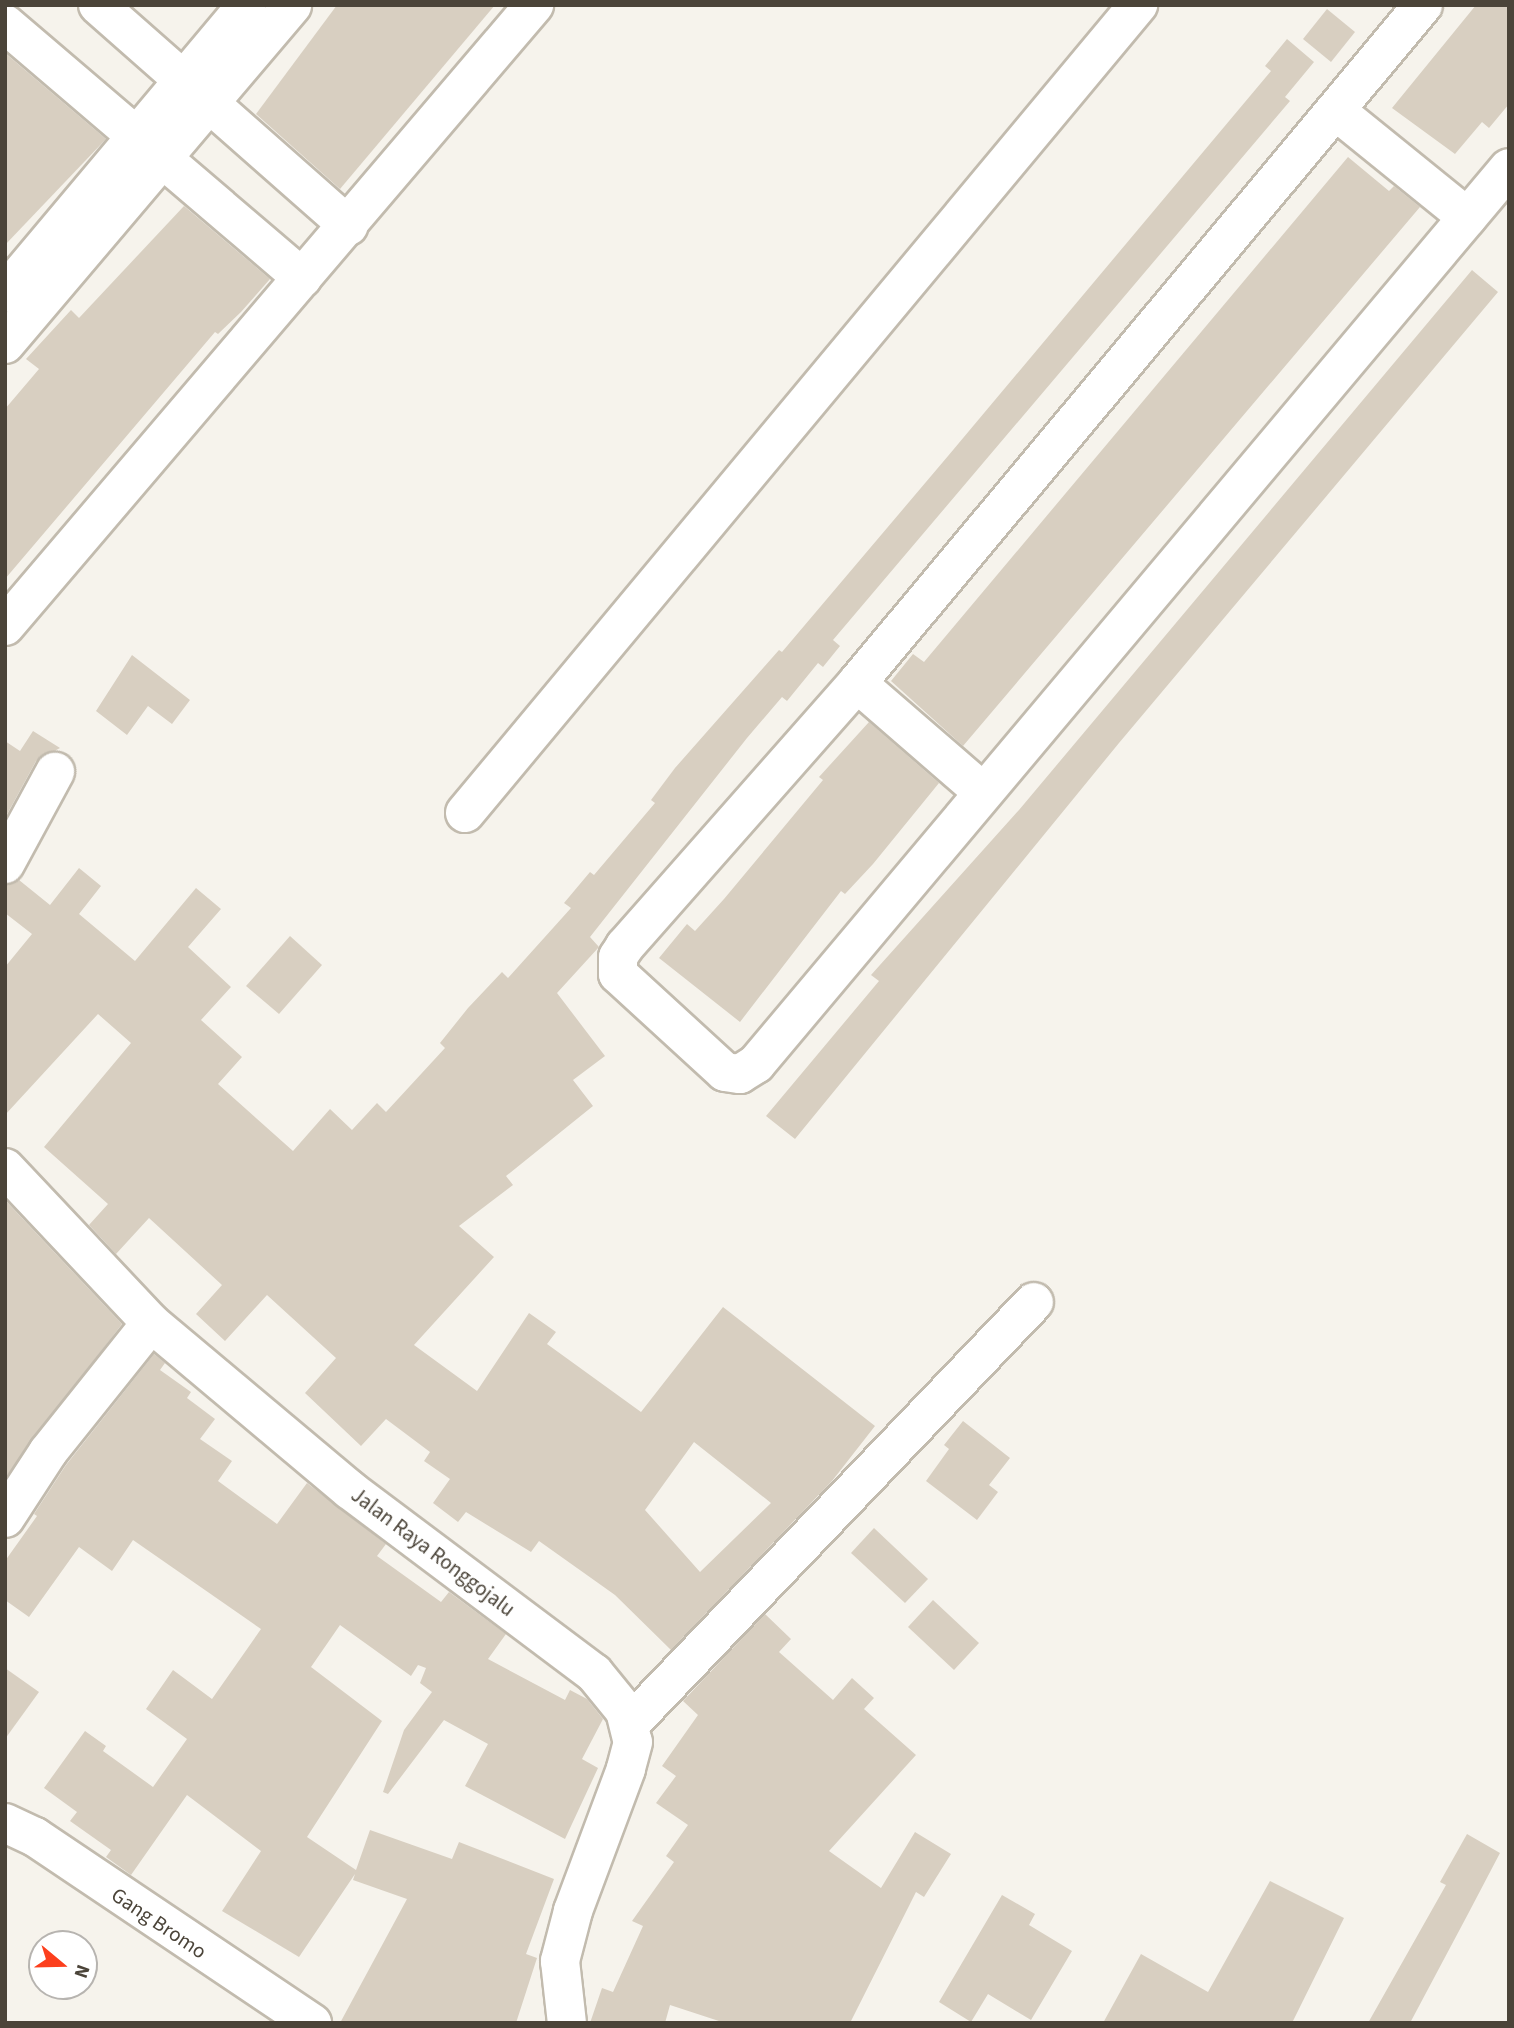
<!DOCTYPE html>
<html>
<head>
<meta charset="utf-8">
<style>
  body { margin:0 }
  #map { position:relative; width:1514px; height:2028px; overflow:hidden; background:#f6f3ec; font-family:"Source Sans 3",sans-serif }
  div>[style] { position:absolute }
  .building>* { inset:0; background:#d8cfc1 }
  .roads { filter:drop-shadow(2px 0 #c2bbae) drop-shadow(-2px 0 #c2bbae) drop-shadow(0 2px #c2bbae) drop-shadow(0 -2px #c2bbae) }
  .minor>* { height:38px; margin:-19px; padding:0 19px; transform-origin:19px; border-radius:19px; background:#fff }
  .tertiary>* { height:38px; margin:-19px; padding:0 19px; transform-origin:19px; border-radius:19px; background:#fff }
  span { translate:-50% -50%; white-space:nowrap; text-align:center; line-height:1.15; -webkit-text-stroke:6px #fff; paint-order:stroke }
  .street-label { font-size:21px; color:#4b4439 }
  .frame { position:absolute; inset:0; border:7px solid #4b4439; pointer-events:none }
  .north { position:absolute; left:28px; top:1930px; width:70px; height:70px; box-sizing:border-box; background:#fff; border:2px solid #b7b4b0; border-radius:50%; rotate:109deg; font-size:19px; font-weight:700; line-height:28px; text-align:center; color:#4b4439 }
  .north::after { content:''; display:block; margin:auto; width:24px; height:32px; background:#fc3f1d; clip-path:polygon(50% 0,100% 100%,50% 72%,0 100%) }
</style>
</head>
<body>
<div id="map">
  <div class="building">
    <i style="clip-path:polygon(337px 5px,495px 5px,340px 189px,256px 114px)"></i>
    <i style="clip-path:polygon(1476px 5px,1509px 5px,1509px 104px,1489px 128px,1482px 122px,1455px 154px,1392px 108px)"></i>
    <i style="clip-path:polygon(1327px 9px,1355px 32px,1331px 62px,1303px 39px)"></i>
    <i style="clip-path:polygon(evenodd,1287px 39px,1314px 62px,1285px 97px,1290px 101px,833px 640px,840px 646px,823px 667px,818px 663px,787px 701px,782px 697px,747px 738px,590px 937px,599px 947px,557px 993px,605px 1056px,573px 1080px,593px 1106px,506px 1176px,513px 1185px,459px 1226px,494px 1257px,414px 1345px,477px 1391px,529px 1313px,556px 1332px,547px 1344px,641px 1412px,723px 1307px,875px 1426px,832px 1481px,671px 1650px,615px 1595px,539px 1541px,531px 1552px,466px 1512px,458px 1522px,433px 1503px,450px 1479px,424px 1461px,430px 1452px,386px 1419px,361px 1446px,305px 1393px,336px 1358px,267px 1295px,225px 1341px,196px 1314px,222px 1285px,149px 1218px,116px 1254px,89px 1225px,108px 1204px,44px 1147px,131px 1043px,98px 1014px,5px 1115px,5px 967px,32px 934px,5px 913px,5px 886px,19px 880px,50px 905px,79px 868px,101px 886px,79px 914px,135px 961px,196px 888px,221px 909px,188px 947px,231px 987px,201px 1020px,242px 1057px,218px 1084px,293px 1151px,330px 1109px,352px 1130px,377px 1103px,386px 1112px,445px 1048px,440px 1043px,468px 1008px,502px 972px,508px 978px,571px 908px,564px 903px,590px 872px,594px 875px,655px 803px,651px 800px,675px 768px,779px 650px,782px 652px,948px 456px,1271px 71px,1265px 66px,1287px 39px,694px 1442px,771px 1503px,700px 1572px,645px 1510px,694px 1442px)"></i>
    <i style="clip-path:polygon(5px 53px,106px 139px,5px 245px)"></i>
    <i style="clip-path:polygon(1348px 157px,1389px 191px,1394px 186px,1420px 207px,963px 746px,891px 681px,913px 654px,924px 662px)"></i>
    <i style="clip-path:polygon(184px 206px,270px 279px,241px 312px,218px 334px,215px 332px,5px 579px,5px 409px,39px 369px,26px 359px,71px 310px,79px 318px)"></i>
    <i style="clip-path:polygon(1472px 270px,1498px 292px,1119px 743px,795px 1139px,766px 1116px,879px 981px,871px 975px,1019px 810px)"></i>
    <i style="clip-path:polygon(132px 655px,190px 700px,172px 724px,148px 706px,127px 735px,96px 711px)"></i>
    <i style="clip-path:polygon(869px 722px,939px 783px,873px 864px,845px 894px,841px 891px,740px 1022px,659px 958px,687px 924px,695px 931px,724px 899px,823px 780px,819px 777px)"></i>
    <i style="clip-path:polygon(33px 731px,60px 748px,36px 761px,5px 818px,5px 741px,20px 751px)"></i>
    <i style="clip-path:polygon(290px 936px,322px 965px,279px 1014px,246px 986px)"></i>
    <i style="clip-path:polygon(5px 1200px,122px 1324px,5px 1478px)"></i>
    <i style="clip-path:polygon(154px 1354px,165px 1363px,160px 1370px,191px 1392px,187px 1398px,215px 1419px,200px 1439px,232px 1461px,218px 1481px,277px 1524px,307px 1483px,386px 1544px,377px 1556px,441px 1602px,449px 1592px,506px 1634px,488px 1659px,565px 1700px,570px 1690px,587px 1699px,603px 1719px,582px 1759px,598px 1768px,565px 1839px,465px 1786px,488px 1744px,444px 1720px,388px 1794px,383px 1792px,404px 1730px,432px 1692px,420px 1683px,426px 1668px,418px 1665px,411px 1676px,340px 1625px,311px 1667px,382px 1721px,307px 1837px,356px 1870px,370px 1830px,452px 1859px,459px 1842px,554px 1879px,526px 1954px,537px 1958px,516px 2023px,340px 2023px,407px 1899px,353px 1880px,355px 1874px,299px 1957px,222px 1911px,261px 1851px,187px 1795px,131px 1875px,106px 1857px,111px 1850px,70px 1821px,77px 1812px,44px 1788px,85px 1731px,106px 1746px,103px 1751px,153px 1787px,187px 1739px,146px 1709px,173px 1670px,212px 1699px,261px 1629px,133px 1540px,112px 1571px,79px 1547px,29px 1617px,5px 1600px,5px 1561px,37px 1516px,34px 1514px,66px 1465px)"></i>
    <i style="clip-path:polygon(963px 1421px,1010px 1458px,989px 1485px,998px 1492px,977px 1520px,926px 1481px,949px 1449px,944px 1445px)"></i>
    <i style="clip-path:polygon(874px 1528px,928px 1579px,905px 1603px,851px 1553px)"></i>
    <i style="clip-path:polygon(933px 1600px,979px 1643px,954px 1670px,908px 1627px)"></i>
    <i style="clip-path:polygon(765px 1614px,791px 1639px,779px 1652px,833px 1700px,852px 1678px,874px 1698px,864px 1709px,916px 1755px,829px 1851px,881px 1888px,915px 1832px,951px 1854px,924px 1897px,916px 1892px,850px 2023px,725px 2023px,670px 2005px,665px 2023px,590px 2023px,602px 1988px,613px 1992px,643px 1926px,632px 1921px,674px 1862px,666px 1856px,688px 1825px,656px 1803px,676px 1776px,662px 1766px,698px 1715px,683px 1701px)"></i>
    <i style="clip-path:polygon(5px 1668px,39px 1692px,5px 1739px)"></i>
    <i style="clip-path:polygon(1467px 1834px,1500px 1853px,1468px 1914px,1410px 2023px,1368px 2023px,1446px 1885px,1440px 1882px)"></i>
    <i style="clip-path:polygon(1270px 1881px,1344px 1918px,1292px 2023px,1103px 2023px,1141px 1954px,1208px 1992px)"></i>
    <i style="clip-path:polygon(1002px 1895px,1035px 1914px,1029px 1925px,1072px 1951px,1031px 2020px,988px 1994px,971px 2022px,939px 2002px)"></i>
  </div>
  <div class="roads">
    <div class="minor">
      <i style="left:98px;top:5px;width:334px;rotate:41.4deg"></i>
      <i style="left:1423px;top:5px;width:883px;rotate:129.86deg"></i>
      <i style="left:857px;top:683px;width:351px;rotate:131.4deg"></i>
      <i style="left:625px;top:946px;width:13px;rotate:122deg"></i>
      <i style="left:618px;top:957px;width:17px;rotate:90deg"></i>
      <i style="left:618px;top:974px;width:145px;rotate:42.5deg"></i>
      <i style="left:725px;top:1072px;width:15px;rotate:8deg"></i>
      <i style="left:740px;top:1074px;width:19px;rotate:-32deg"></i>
      <i style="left:756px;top:1064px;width:1170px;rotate:-49.96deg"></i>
      <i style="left:5px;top:24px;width:391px;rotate:40.5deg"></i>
      <i style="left:1336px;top:111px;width:169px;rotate:39deg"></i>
      <i style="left:5px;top:293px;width:376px;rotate:-50deg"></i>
      <i style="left:5px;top:344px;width:444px;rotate:-49.7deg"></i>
      <i style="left:5px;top:626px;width:816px;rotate:-49.57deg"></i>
      <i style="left:857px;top:683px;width:167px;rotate:40.9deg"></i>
      <i style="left:465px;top:813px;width:1052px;rotate:-50.21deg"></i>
      <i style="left:5px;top:864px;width:105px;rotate:-61.5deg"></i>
      <i style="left:5px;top:1518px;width:79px;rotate:-56.9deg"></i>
      <i style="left:48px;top:1452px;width:165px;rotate:-51.4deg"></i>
      <i style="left:630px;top:1724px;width:584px;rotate:-46.25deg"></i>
      <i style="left:5px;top:1823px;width:33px;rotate:25deg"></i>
      <i style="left:35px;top:1837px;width:334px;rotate:33.9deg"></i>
    </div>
    <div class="tertiary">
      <i style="left:5px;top:1168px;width:213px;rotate:46.7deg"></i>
      <i style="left:151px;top:1323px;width:260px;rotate:40deg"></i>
      <i style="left:350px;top:1490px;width:305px;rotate:36.9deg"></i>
      <i style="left:594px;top:1673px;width:49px;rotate:50.8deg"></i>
      <i style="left:625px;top:1711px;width:32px;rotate:76deg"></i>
      <i style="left:633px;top:1742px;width:28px;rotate:105deg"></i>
      <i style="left:626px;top:1769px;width:152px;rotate:110.5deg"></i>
      <i style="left:573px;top:1911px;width:52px;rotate:104.6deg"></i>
      <i style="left:560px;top:1961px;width:62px;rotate:83.6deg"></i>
    </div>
  </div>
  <div class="street-label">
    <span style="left:433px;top:1552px;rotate:37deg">Jalan Raya Ronggojalu</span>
    <span style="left:159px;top:1923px;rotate:34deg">Gang Bromo</span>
  </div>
  <div class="frame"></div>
  <div class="north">N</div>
</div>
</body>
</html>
